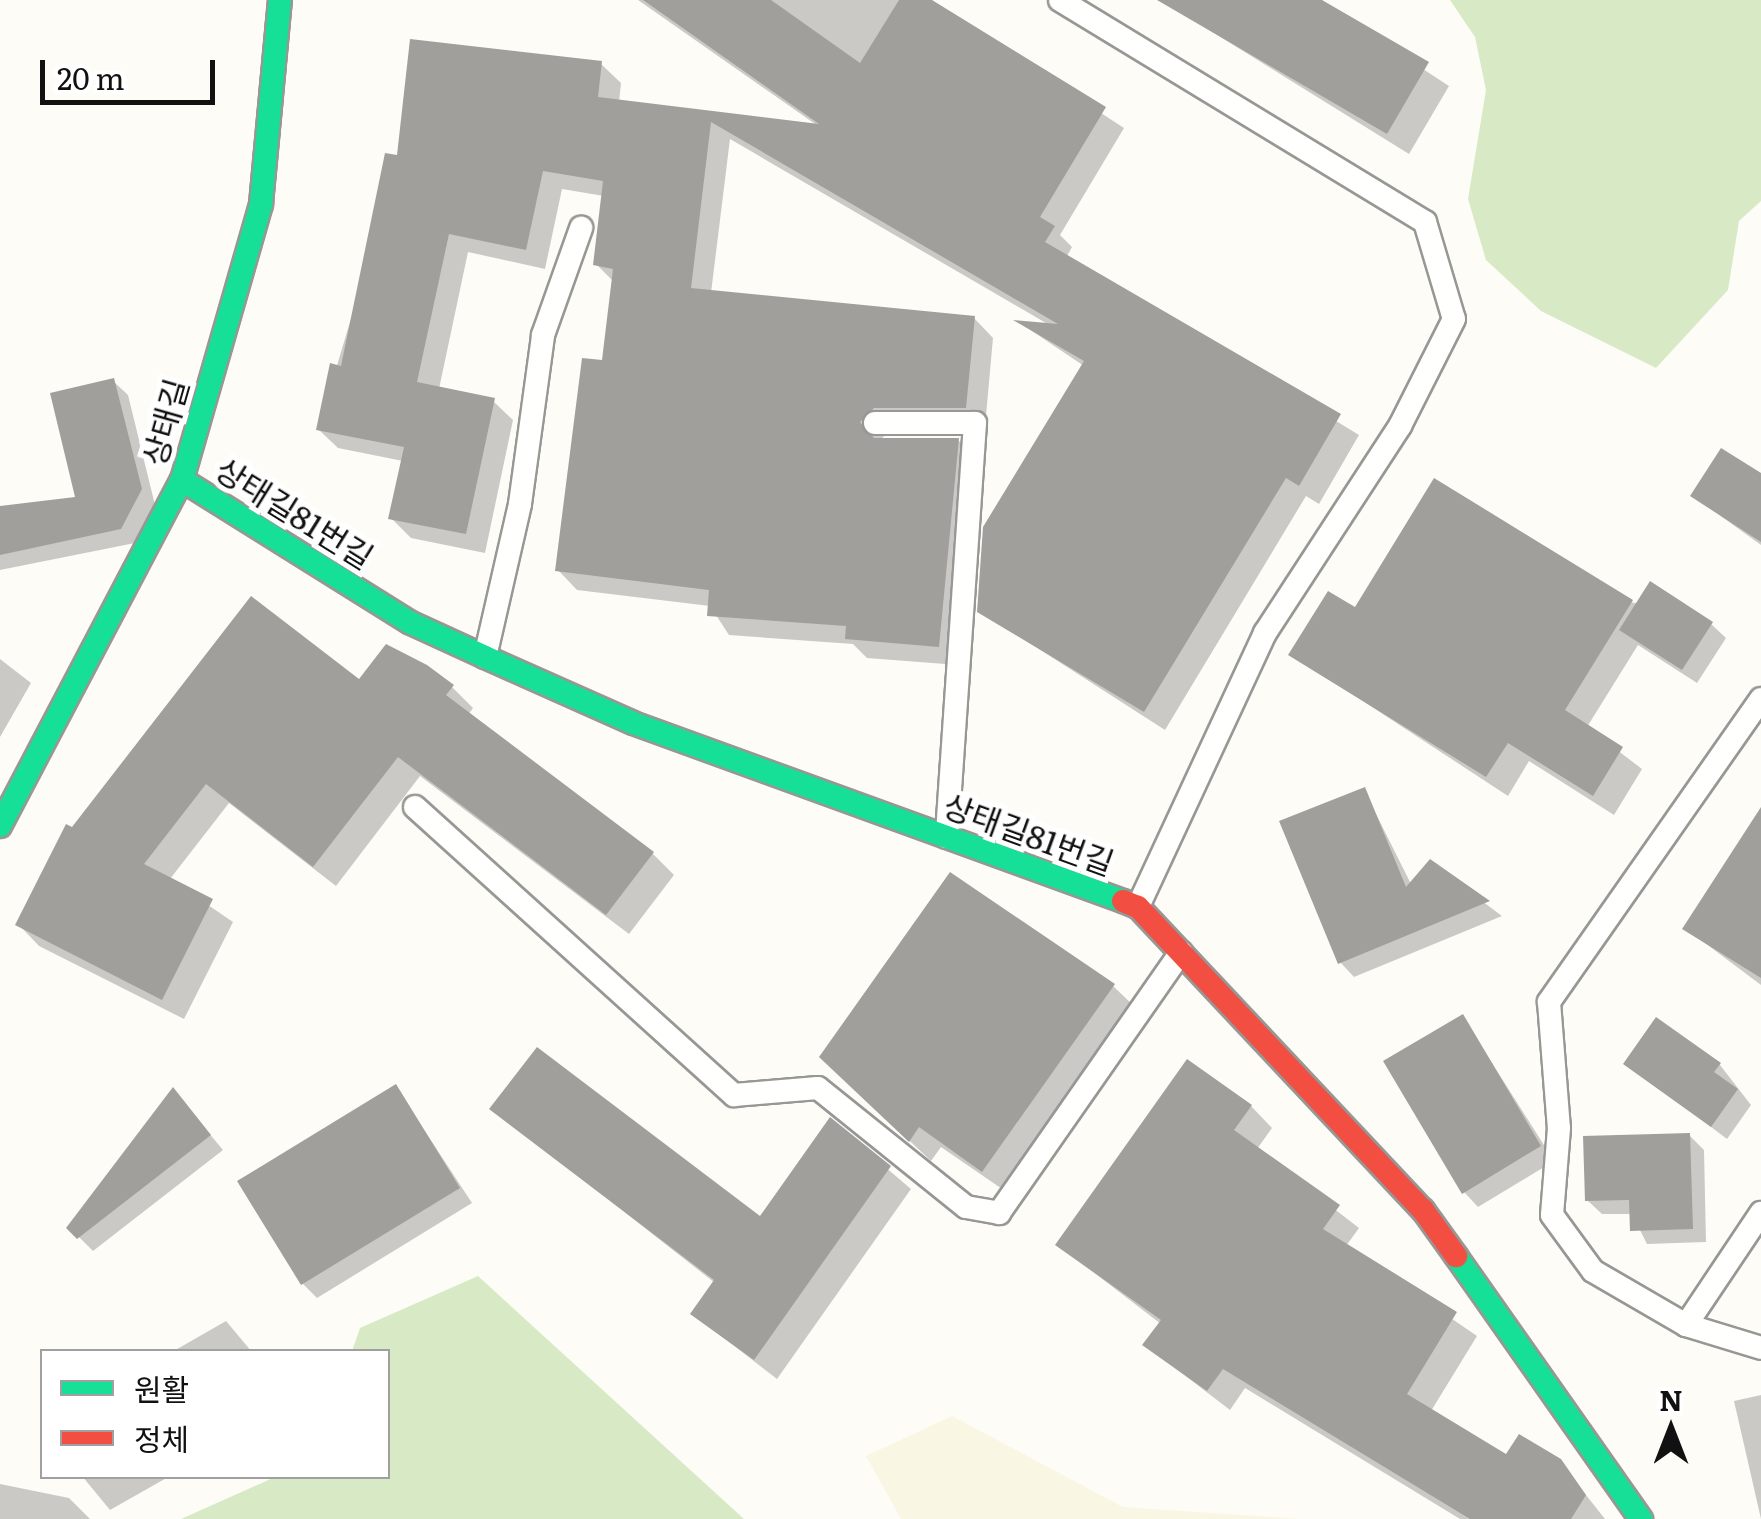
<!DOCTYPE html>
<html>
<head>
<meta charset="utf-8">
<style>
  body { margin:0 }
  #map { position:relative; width:1761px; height:1519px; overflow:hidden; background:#fdfcf7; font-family:Literata,"Noto Sans KR",serif }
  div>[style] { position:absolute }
  .farmland>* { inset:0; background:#f9f7e4 }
  .forest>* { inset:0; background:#d8eac5 }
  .shadow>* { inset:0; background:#0003 }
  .building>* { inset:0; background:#a19f9c }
  .roads { filter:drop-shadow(2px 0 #979795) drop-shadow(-2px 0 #979795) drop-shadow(0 2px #979795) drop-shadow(0 -2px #979795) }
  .lane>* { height:22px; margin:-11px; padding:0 11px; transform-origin:11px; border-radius:11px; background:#fffffe }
  .fast>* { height:22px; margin:-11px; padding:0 11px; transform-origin:11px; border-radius:11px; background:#16e098 }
  .jam>* { height:22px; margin:-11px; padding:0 11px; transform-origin:11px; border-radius:11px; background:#f24e42 }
  span { translate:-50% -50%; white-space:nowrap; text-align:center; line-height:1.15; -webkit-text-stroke:10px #fff; paint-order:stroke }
  .street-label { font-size:32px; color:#111 }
  .legend { position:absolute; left:40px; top:1349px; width:350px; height:130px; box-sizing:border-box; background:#fff; border:2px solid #a0a0a0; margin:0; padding:12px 18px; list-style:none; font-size:30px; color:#111 }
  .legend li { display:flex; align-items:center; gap:20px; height:50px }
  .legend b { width:50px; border:2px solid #a0a0a0 }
  .north { position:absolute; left:1621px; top:1379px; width:100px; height:100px; -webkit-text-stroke:8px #fff; paint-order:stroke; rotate:0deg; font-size:28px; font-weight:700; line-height:40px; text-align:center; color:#111 }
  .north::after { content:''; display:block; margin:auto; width:35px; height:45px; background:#111; clip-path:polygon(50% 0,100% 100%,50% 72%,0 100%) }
  .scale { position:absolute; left:40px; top:60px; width:175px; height:45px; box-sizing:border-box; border:5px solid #111; border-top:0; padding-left:12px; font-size:30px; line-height:35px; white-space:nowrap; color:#111; -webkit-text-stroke:8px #fff; paint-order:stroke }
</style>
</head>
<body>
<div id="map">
  <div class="farmland">
    <i style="clip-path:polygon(952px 1416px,1123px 1507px,1300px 1519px,901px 1519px,866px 1456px)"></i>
  </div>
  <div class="forest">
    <i style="clip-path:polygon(1450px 0,1761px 0,1761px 201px,1739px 221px,1728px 290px,1656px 368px,1541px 311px,1486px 260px,1468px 199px,1486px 90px,1475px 37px)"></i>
    <i style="clip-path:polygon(478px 1276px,744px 1519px,181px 1519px,275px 1477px,388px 1476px,388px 1352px,352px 1351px,360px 1328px)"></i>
  </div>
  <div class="shadow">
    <i style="clip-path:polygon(638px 0,927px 0,1124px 128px,1060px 235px,1072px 247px,1067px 256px,1359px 435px,1319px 504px,1306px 496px,1165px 730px,980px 611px,1084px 366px,1020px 323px,1051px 326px,730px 139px,711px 293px,974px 318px,993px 338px,985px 427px,894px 427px,880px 440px,958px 440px,977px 460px,958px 665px,867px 658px,853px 644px,729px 635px,710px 606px,577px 590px,558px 570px,604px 363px,614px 282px,596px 264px,604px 196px,562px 189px,545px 269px,468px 252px,439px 389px,493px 401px,513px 420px,485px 553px,411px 538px,391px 518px,403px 461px,338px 448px,318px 429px,399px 158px,601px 64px,621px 83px,619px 102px,818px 126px)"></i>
    <i style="clip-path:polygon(1161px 0,1317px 0,1449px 86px,1409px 154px)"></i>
    <i style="clip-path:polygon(113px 381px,128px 395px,155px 505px,135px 543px,0 570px,0 508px,78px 499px)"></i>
    <i style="clip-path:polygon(1761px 476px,1761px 545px,1693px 496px)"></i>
    <i style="clip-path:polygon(1631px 602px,1711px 624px,1726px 638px,1697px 683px,1638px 645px,1587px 727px,1642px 769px,1614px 815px,1529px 761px,1508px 796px,1291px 654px,1356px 611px)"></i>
    <i style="clip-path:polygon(0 659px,31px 683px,0 737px)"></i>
    <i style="clip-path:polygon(359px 682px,452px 687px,473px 708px,468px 715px,653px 854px,674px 875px,629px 934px,420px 776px,336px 886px,229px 803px,170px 879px,233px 922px,184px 1019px,39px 946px,18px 924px,73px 830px)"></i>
    <i style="clip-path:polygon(1364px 790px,1411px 884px,1430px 862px,1502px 916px,1354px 977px,1340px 962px)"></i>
    <i style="clip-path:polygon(1761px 811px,1761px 985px,1685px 928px)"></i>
    <i style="clip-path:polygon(1113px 986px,1135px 1007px,1005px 1191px,941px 1147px,931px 1161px,843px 1078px)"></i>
    <i style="clip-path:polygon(1463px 1017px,1554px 1161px,1478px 1207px,1464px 1192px)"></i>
    <i style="clip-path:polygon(1657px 1021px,1720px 1065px,1751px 1105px,1727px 1139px,1626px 1063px)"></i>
    <i style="clip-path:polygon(396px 1087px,472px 1203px,317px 1298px,303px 1284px)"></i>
    <i style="clip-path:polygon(174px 1091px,223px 1150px,93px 1251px,69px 1227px)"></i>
    <i style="clip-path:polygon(1251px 1106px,1272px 1128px,1257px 1149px,1359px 1228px,1346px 1246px,1477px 1336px,1431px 1411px,1507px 1458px,1559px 1461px,1605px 1519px,1460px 1519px,1245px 1388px,1230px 1410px,1145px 1345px,1161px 1324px,1058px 1245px)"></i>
    <i style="clip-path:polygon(493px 1109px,760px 1220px,830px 1120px,911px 1189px,777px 1379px,693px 1314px,715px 1283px)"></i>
    <i style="clip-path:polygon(1689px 1135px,1704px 1150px,1706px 1242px,1647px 1244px,1632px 1214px,1602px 1214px,1587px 1200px)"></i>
    <i style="clip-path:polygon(226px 1321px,252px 1352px,172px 1352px)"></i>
    <i style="clip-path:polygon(1761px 1395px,1761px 1519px,1734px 1401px)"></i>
    <i style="clip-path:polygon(82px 1476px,170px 1476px,110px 1510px)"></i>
    <i style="clip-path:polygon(0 1484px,69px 1498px,90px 1519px,0 1519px)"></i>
  </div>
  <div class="building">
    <i style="clip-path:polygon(643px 0,771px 0,860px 63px,899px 0,932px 0,1106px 107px,1040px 217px,1055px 226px,1045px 242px,1341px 414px,1299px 486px,1286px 478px,1144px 712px,977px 612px,983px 527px,1084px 361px,1013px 320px,1058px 324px,711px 122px,691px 288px,975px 316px,966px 408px,874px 408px,860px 422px,874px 438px,959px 438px,939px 647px,845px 639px,846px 626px,707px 616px,709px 590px,555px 571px,582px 358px,602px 360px,613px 269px,593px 265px,603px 181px,543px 171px,526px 250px,449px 234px,417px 382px,495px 398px,466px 534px,388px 519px,404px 447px,316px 430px,330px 363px,341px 366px,385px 153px,397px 155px,410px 39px,602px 61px,598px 97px,819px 124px)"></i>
    <i style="clip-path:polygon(1157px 0,1322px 0,1429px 62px,1387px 134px)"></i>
    <i style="clip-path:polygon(114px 378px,142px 489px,121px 529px,0 555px,0 506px,75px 497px,50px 393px)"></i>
    <i style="clip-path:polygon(1721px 448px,1761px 473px,1761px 542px,1690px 496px)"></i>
    <i style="clip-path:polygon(1434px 478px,1633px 600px,1565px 710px,1623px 747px,1593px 796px,1508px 743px,1486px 777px,1288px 655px,1328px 591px,1355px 607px)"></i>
    <i style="clip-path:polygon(1650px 581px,1713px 622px,1682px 670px,1619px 630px)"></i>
    <i style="clip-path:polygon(251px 596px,359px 679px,386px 644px,427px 665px,454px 685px,446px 695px,654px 852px,606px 915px,398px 757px,313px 867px,206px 784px,144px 864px,213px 899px,162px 1000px,15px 925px,66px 824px,72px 827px)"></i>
    <i style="clip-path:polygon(1365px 787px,1406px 887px,1430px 859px,1490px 901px,1338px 964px,1279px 821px)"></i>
    <i style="clip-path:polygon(1761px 807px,1761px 978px,1682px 929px)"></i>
    <i style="clip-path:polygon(950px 872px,1115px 984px,982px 1172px,919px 1127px,909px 1142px,819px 1057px)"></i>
    <i style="clip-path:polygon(1463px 1014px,1541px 1146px,1462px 1194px,1383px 1061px)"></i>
    <i style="clip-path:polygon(1656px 1017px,1721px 1063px,1714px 1072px,1738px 1089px,1711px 1127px,1623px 1064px)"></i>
    <i style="clip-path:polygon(537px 1047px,760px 1216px,830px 1117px,891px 1166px,754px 1360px,690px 1314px,714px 1280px,489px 1109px)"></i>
    <i style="clip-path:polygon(1187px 1059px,1252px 1105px,1234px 1130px,1340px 1205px,1323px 1229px,1457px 1312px,1407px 1394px,1506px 1454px,1519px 1434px,1561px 1459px,1586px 1495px,1571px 1519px,1470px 1519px,1223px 1369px,1207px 1391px,1142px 1345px,1161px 1320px,1055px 1245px)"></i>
    <i style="clip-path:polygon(396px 1084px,460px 1188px,301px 1285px,237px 1181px)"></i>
    <i style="clip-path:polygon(173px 1087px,211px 1135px,77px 1239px,66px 1228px)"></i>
    <i style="clip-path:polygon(1690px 1133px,1693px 1229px,1630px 1231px,1629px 1200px,1585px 1201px,1583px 1136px)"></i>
  </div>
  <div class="roads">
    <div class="lane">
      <i style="left:1060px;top:0;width:427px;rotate:31.3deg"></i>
      <i style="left:1425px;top:222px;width:101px;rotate:73.4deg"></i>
      <i style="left:1454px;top:319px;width:120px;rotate:116.8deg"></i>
      <i style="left:1400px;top:426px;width:247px;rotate:123.1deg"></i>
      <i style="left:1265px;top:633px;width:302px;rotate:114.9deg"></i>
      <i style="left:875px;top:423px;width:100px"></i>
      <i style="left:975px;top:423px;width:415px;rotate:93.9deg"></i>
      <i style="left:485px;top:657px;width:157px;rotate:-77.1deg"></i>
      <i style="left:520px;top:504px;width:171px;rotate:-82.2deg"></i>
      <i style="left:543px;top:335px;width:114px;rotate:-70.4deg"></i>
      <i style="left:1761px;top:699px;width:370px;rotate:125deg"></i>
      <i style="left:1549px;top:1002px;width:126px;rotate:85.5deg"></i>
      <i style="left:1559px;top:1128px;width:87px;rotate:94.6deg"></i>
      <i style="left:1552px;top:1215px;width:69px;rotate:53.8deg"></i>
      <i style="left:1593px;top:1271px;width:108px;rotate:30.1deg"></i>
      <i style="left:1686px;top:1325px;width:78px;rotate:17deg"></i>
      <i style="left:415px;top:807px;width:430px;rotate:42.1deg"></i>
      <i style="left:734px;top:1095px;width:84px;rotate:-4.8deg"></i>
      <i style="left:818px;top:1088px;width:190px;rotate:38.8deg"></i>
      <i style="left:966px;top:1207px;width:34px;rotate:10deg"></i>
      <i style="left:999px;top:1213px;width:318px;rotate:-55.1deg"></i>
      <i style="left:1686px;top:1325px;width:135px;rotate:-56.2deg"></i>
    </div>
    <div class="fast">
      <i style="left:182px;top:480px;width:268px;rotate:32deg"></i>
      <i style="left:409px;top:622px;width:84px;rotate:24.7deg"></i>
      <i style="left:485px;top:657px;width:162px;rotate:24deg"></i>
      <i style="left:633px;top:723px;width:521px;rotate:19.96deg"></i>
      <i style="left:0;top:826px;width:391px;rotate:-62.3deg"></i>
      <i style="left:182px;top:480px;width:287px;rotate:-74deg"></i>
      <i style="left:261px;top:204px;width:205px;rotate:-84.7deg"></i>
      <i style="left:1456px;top:1256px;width:322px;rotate:54.9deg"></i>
    </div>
    <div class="jam">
      <i style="left:1123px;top:901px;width:16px;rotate:22deg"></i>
      <i style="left:1138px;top:907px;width:416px;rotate:46.8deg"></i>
      <i style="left:1423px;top:1210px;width:57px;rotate:54.3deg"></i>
    </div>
  </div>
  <div class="street-label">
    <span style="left:164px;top:422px;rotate:-74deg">상태길</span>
    <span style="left:295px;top:512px;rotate:32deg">상태길81번길</span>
    <span style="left:1029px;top:833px;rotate:20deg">상태길81번길</span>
  </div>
  <ul class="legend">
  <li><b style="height:12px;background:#16e098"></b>원활</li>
  <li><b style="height:12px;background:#f24e42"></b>정체</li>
  </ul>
  <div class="north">N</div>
  <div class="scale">20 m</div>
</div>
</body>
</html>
